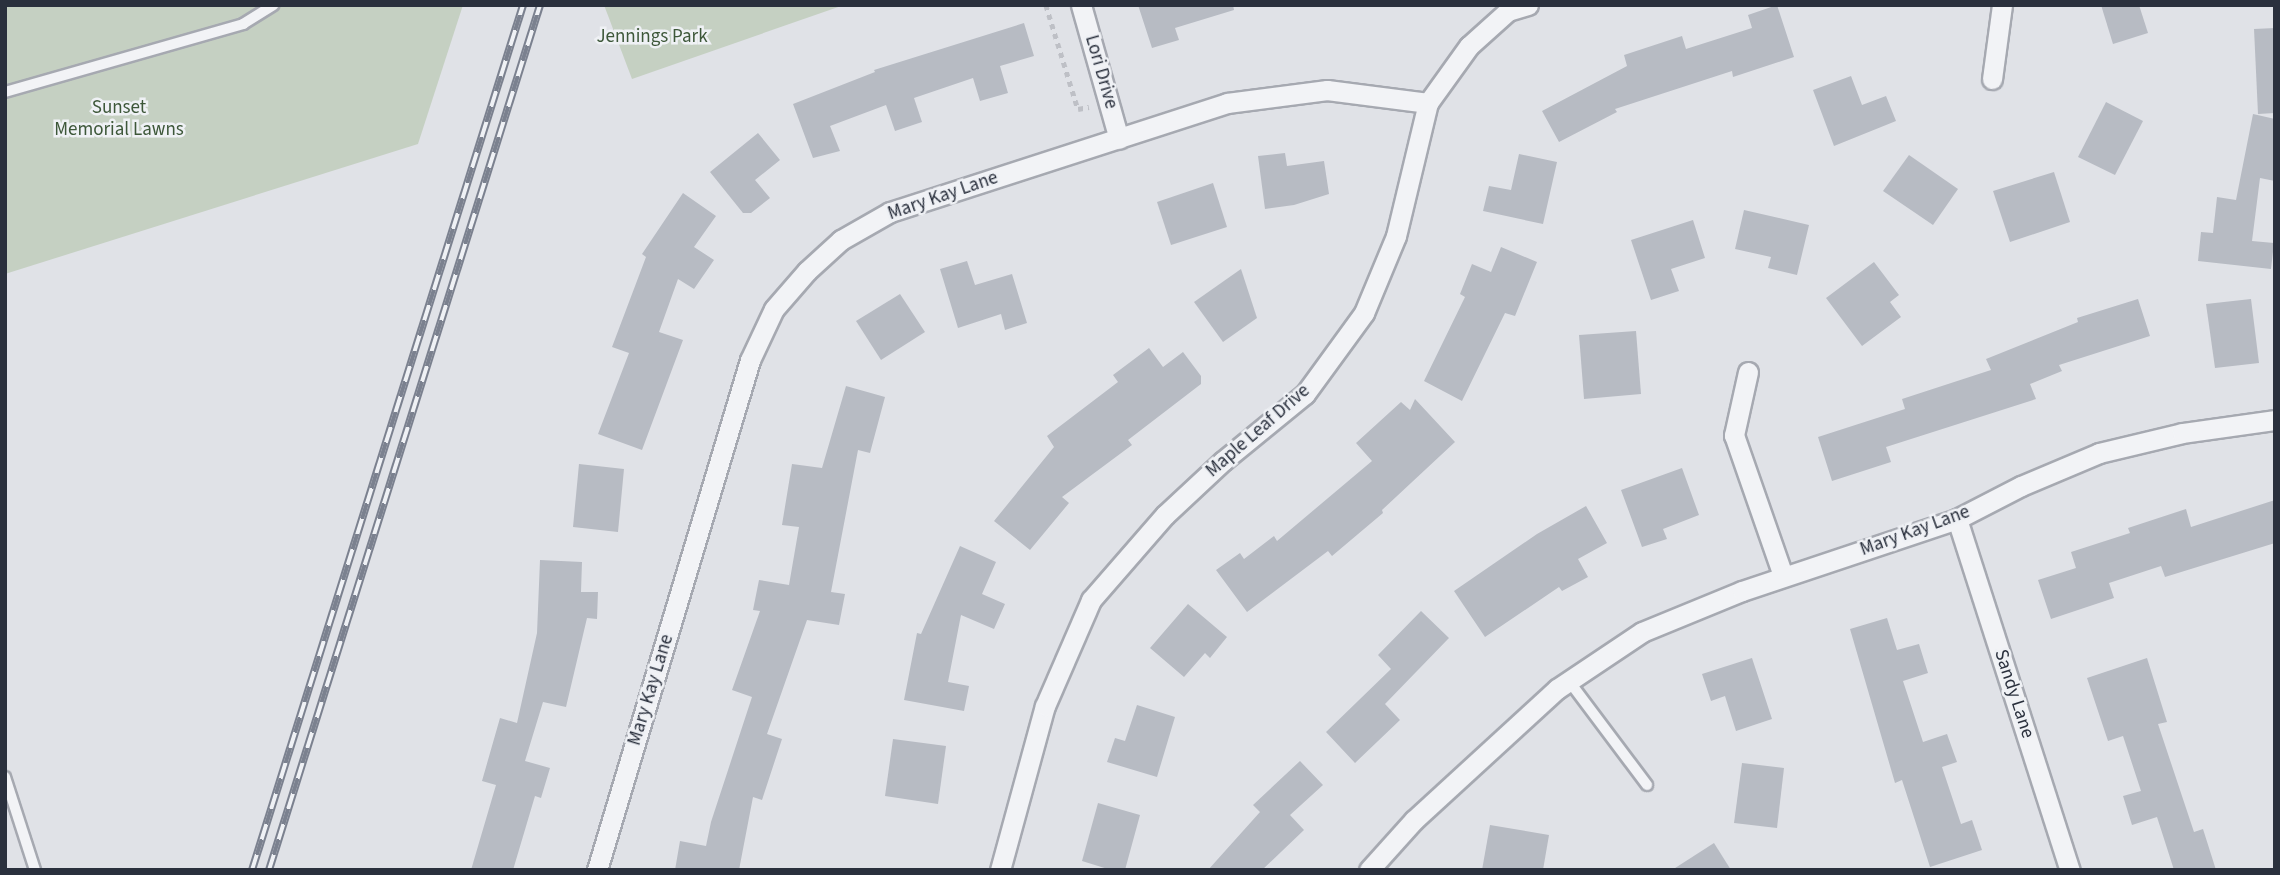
<!DOCTYPE html>
<html>
<head>
<meta charset="utf-8">
<style>
  body { margin:0 }
  #map { position:relative; width:2280px; height:875px; overflow:hidden; background:#e0e2e7; font-family:"Source Sans 3",sans-serif }
  div>[style] { position:absolute }
  .green>* { inset:0; background:#c5d0c2 }
  .building>* { inset:0; background:#b7bbc3 }
  .path>* { height:4.5px; margin-top:-2.25px; transform-origin:0; background:repeating-linear-gradient(90deg,#bec0c6 0 5px,transparent 0 10px) }
  .roads { filter:drop-shadow(2px 0 #a6a9b1) drop-shadow(-2px 0 #a6a9b1) drop-shadow(0 2px #a6a9b1) drop-shadow(0 -2px #a6a9b1) }
  .lane>* { height:10px; margin:-5px; padding:0 5px; transform-origin:5px; border-radius:5px; background:#f2f3f6 }
  .street>* { height:19px; margin:-9.5px; padding:0 9.5px; transform-origin:9.5px; border-radius:9.5px; background:#f2f3f6 }
  .rail>* { height:8px; margin-top:-4px; transform-origin:0; background:repeating-linear-gradient(90deg,#eff1f5 0 16px,#7b818f 0 32px); box-sizing:border-box; border-block:2px solid #7b818f }
  span { translate:-50% -50%; white-space:nowrap; text-align:center; line-height:1.15; -webkit-text-stroke:5px #eff1f5; paint-order:stroke }
  .park-label { font-size:19px; color:#3d5739 }
  .street-label { font-size:19px; color:#2a303d }
  .frame { position:absolute; inset:0; border:7px solid #2a303d; pointer-events:none }
</style>
</head>
<body>
<div id="map">
  <div class="green">
    <i style="clip-path:polygon(5px 5px,463px 5px,418px 144px,5px 274px)"></i>
    <i style="clip-path:polygon(604px 5px,844px 5px,632px 79px)"></i>
  </div>
  <div class="building">
    <i style="clip-path:polygon(1138px 5px,1233px 5px,1234px 10px,1175px 28px,1179px 40px,1152px 48px)"></i>
    <i style="clip-path:polygon(1777px 5px,1794px 57px,1733px 77px,1732px 71px,1615px 109px,1617px 112px,1559px 142px,1542px 111px,1627px 66px,1624px 55px,1682px 36px,1686px 49px,1752px 28px,1748px 15px)"></i>
    <i style="clip-path:polygon(2101px 5px,2139px 5px,2148px 33px,2113px 44px)"></i>
    <i style="clip-path:polygon(1024px 23px,1034px 56px,1000px 66px,1008px 93px,980px 101px,973px 78px,914px 98px,922px 122px,895px 131px,886px 105px,830px 126px,840px 151px,813px 158px,793px 104px,875px 72px,874px 70px)"></i>
    <i style="clip-path:polygon(2275px 28px,2275px 113px,2258px 114px,2254px 29px)"></i>
    <i style="clip-path:polygon(1851px 76px,1862px 105px,1886px 96px,1896px 121px,1834px 146px,1813px 90px)"></i>
    <i style="clip-path:polygon(2106px 102px,2143px 121px,2115px 175px,2078px 157px)"></i>
    <i style="clip-path:polygon(2253px 114px,2275px 119px,2275px 181px,2260px 178px,2252px 241px,2274px 243px,2271px 269px,2198px 261px,2201px 232px,2213px 233px,2217px 197px,2236px 200px)"></i>
    <i style="clip-path:polygon(758px 133px,780px 160px,755px 180px,770px 198px,751px 213px,743px 213px,710px 172px)"></i>
    <i style="clip-path:polygon(1285px 153px,1287px 166px,1324px 161px,1329px 194px,1294px 205px,1265px 209px,1258px 156px)"></i>
    <i style="clip-path:polygon(1519px 154px,1557px 162px,1543px 224px,1483px 211px,1489px 186px,1511px 190px)"></i>
    <i style="clip-path:polygon(1909px 155px,1958px 189px,1933px 225px,1883px 191px)"></i>
    <i style="clip-path:polygon(2054px 172px,2070px 222px,2010px 242px,1993px 191px)"></i>
    <i style="clip-path:polygon(1213px 183px,1227px 227px,1171px 245px,1157px 202px)"></i>
    <i style="clip-path:polygon(683px 193px,716px 216px,694px 247px,714px 260px,694px 289px,678px 279px,659px 332px,683px 340px,642px 450px,598px 434px,629px 353px,612px 347px,646px 257px,642px 254px)"></i>
    <i style="clip-path:polygon(1744px 210px,1809px 225px,1797px 275px,1768px 268px,1771px 257px,1735px 249px)"></i>
    <i style="clip-path:polygon(1693px 220px,1705px 258px,1671px 269px,1679px 291px,1651px 300px,1631px 240px)"></i>
    <i style="clip-path:polygon(1501px 247px,1537px 262px,1515px 316px,1505px 313px,1462px 401px,1424px 381px,1465px 297px,1460px 294px,1472px 264px,1491px 272px)"></i>
    <i style="clip-path:polygon(967px 261px,975px 285px,1012px 274px,1027px 323px,1005px 330px,1001px 314px,958px 328px,940px 269px)"></i>
    <i style="clip-path:polygon(1874px 262px,1899px 295px,1890px 302px,1901px 317px,1862px 346px,1826px 298px)"></i>
    <i style="clip-path:polygon(1241px 269px,1257px 318px,1223px 342px,1194px 302px)"></i>
    <i style="clip-path:polygon(900px 294px,925px 332px,881px 360px,856px 321px)"></i>
    <i style="clip-path:polygon(2138px 299px,2150px 336px,2059px 365px,2062px 371px,2030px 384px,2036px 399px,1886px 447px,1891px 462px,1832px 481px,1818px 437px,1905px 409px,1902px 399px,1991px 370px,1986px 359px,2078px 322px,2077px 318px)"></i>
    <i style="clip-path:polygon(2251px 299px,2259px 363px,2215px 368px,2206px 304px)"></i>
    <i style="clip-path:polygon(1636px 331px,1641px 394px,1584px 399px,1579px 335px)"></i>
    <i style="clip-path:polygon(1149px 348px,1163px 367px,1183px 352px,1201px 376px,1201px 384px,1128px 440px,1132px 445px,1062px 497px,1069px 503px,1030px 550px,994px 521px,1054px 447px,1047px 436px,1118px 382px,1113px 375px)"></i>
    <i style="clip-path:polygon(846px 386px,885px 397px,870px 453px,858px 450px,831px 592px,845px 594px,839px 625px,807px 620px,767px 734px,782px 739px,762px 800px,753px 797px,739px 870px,675px 870px,680px 841px,706px 846px,711px 822px,752px 697px,732px 690px,760px 611px,753px 610px,759px 580px,789px 585px,799px 527px,782px 525px,792px 464px,822px 468px)"></i>
    <i style="clip-path:polygon(1415px 399px,1455px 442px,1382px 510px,1383px 513px,1332px 556px,1328px 551px,1247px 612px,1216px 570px,1240px 553px,1244px 559px,1274px 536px,1277px 541px,1372px 461px,1356px 443px,1401px 402px,1410px 410px)"></i>
    <i style="clip-path:polygon(579px 464px,624px 469px,618px 532px,573px 527px)"></i>
    <i style="clip-path:polygon(1682px 468px,1699px 515px,1663px 529px,1667px 539px,1642px 547px,1621px 490px)"></i>
    <i style="clip-path:polygon(2275px 500px,2275px 543px,2165px 577px,2161px 566px,2109px 583px,2114px 598px,2051px 619px,2038px 580px,2076px 568px,2071px 552px,2130px 533px,2128px 528px,2186px 509px,2191px 527px)"></i>
    <i style="clip-path:polygon(1586px 506px,1607px 543px,1578px 559px,1588px 577px,1562px 591px,1559px 587px,1485px 637px,1454px 591px,1537px 534px)"></i>
    <i style="clip-path:polygon(960px 546px,996px 562px,982px 594px,1005px 604px,994px 629px,961px 615px,948px 682px,969px 686px,964px 711px,904px 700px,917px 633px,921px 634px)"></i>
    <i style="clip-path:polygon(540px 560px,582px 562px,581px 592px,598px 592px,597px 619px,587px 618px,566px 707px,543px 702px,525px 761px,550px 768px,541px 798px,535px 796px,513px 870px,471px 870px,496px 785px,482px 781px,500px 718px,517px 723px,537px 633px)"></i>
    <i style="clip-path:polygon(1188px 604px,1227px 637px,1210px 658px,1205px 653px,1184px 677px,1150px 648px)"></i>
    <i style="clip-path:polygon(1421px 611px,1449px 638px,1385px 704px,1400px 720px,1355px 763px,1326px 732px,1391px 669px,1378px 655px)"></i>
    <i style="clip-path:polygon(1887px 618px,1897px 650px,1919px 644px,1928px 673px,1903px 681px,1923px 742px,1947px 734px,1957px 762px,1942px 767px,1961px 824px,1972px 820px,1982px 850px,1930px 867px,1902px 780px,1895px 783px,1850px 629px)"></i>
    <i style="clip-path:polygon(1752px 658px,1772px 719px,1736px 731px,1725px 696px,1711px 701px,1702px 674px)"></i>
    <i style="clip-path:polygon(2147px 658px,2167px 722px,2158px 724px,2194px 832px,2203px 829px,2216px 870px,2174px 870px,2157px 817px,2132px 825px,2123px 796px,2141px 791px,2123px 736px,2108px 741px,2087px 678px)"></i>
    <i style="clip-path:polygon(1137px 705px,1175px 717px,1157px 777px,1107px 762px,1115px 738px,1125px 741px)"></i>
    <i style="clip-path:polygon(893px 739px,946px 746px,938px 804px,885px 796px)"></i>
    <i style="clip-path:polygon(1300px 761px,1323px 785px,1290px 815px,1304px 830px,1262px 870px,1208px 870px,1260px 812px,1253px 805px)"></i>
    <i style="clip-path:polygon(1742px 763px,1784px 768px,1777px 828px,1734px 823px)"></i>
    <i style="clip-path:polygon(1098px 803px,1140px 815px,1125px 870px,1111px 870px,1082px 861px)"></i>
    <i style="clip-path:polygon(1490px 825px,1549px 835px,1543px 870px,1482px 870px)"></i>
    <i style="clip-path:polygon(1714px 843px,1731px 870px,1672px 870px)"></i>
  </div>
  <div class="path">
    <i style="left:1046px;top:5px;width:109px;rotate:72.9deg"></i>
    <i style="left:1078px;top:109px;width:11px;rotate:-10deg"></i>
  </div>
  <div class="roads">
    <div class="lane">
      <i style="left:5px;top:92px;width:248px;rotate:-15.9deg"></i>
      <i style="left:243px;top:24px;width:36px;rotate:-32deg"></i>
      <i style="left:1569px;top:681px;width:130px;rotate:53.1deg"></i>
      <i style="left:5px;top:777px;width:98px;rotate:72.1deg"></i>
    </div>
    <div class="street">
      <i style="left:1081px;top:5px;width:139px;rotate:74.2deg"></i>
      <i style="left:1992px;top:79px;width:75px;rotate:-82.3deg"></i>
      <i style="left:1748px;top:372px;width:65px;rotate:102.5deg"></i>
      <i style="left:1734px;top:435px;width:149px;rotate:70.8deg"></i>
      <i style="left:1957px;top:519px;width:369px;rotate:72.2deg"></i>
      <i style="left:597px;top:870px;width:532px;rotate:-73.3deg"></i>
      <i style="left:750px;top:360px;width:56px;rotate:-64.8deg"></i>
      <i style="left:774px;top:309px;width:50px;rotate:-49deg"></i>
      <i style="left:807px;top:271px;width:46px;rotate:-42.4deg"></i>
      <i style="left:841px;top:240px;width:56px;rotate:-29.7deg"></i>
      <i style="left:890px;top:212px;width:354px;rotate:-17.9deg"></i>
      <i style="left:1227px;top:103px;width:101px;rotate:-7.4deg"></i>
      <i style="left:1327px;top:90px;width:102px;rotate:7.3deg"></i>
      <i style="left:1000px;top:870px;width:170px;rotate:-74.7deg"></i>
      <i style="left:1045px;top:706px;width:116px;rotate:-66.5deg"></i>
      <i style="left:1091px;top:600px;width:113px;rotate:-49deg"></i>
      <i style="left:1165px;top:515px;width:79px;rotate:-43deg"></i>
      <i style="left:1223px;top:461px;width:106px;rotate:-39.3deg"></i>
      <i style="left:1305px;top:394px;width:100px;rotate:-53.9deg"></i>
      <i style="left:1364px;top:313px;width:83px;rotate:-67.4deg"></i>
      <i style="left:1396px;top:236px;width:137px;rotate:-76.5deg"></i>
      <i style="left:1428px;top:103px;width:70px;rotate:-54.3deg"></i>
      <i style="left:1469px;top:46px;width:52px;rotate:-41.9deg"></i>
      <i style="left:1508px;top:11px;width:21px;rotate:-17deg"></i>
      <i style="left:1369px;top:870px;width:67px;rotate:-48deg"></i>
      <i style="left:1414px;top:820px;width:194px;rotate:-42.5deg"></i>
      <i style="left:1557px;top:689px;width:102px;rotate:-33.8deg"></i>
      <i style="left:1642px;top:632px;width:108px;rotate:-22.3deg"></i>
      <i style="left:1742px;top:591px;width:227px;rotate:-18.5deg"></i>
      <i style="left:1957px;top:519px;width:72px;rotate:-27.3deg"></i>
      <i style="left:2021px;top:486px;width:85px;rotate:-22.9deg"></i>
      <i style="left:2099px;top:453px;width:85px;rotate:-13.5deg"></i>
      <i style="left:2182px;top:433px;width:94px;rotate:-8deg"></i>
    </div>
  </div>
  <div class="rail">
    <i style="left:252px;top:870px;width:906px;rotate:-72.6deg"></i>
    <i style="left:269px;top:870px;width:906px;rotate:-72.6deg"></i>
  </div>
  <div class="park-label">
    <span style="left:652px;top:37px">Jennings Park</span>
    <span style="left:119px;top:119px">Sunset<br>Memorial Lawns</span>
  </div>
  <div class="street-label">
    <span style="left:1101px;top:72px;rotate:74deg">Lori Drive</span>
    <span style="left:943px;top:196px;rotate:-19deg">Mary Kay Lane</span>
    <span style="left:1258px;top:431px;rotate:-41deg">Maple Leaf Drive</span>
    <span style="left:1915px;top:531px;rotate:-20deg">Mary Kay Lane</span>
    <span style="left:651px;top:690px;rotate:-73deg">Mary Kay Lane</span>
    <span style="left:2014px;top:694px;rotate:72deg">Sandy Lane</span>
  </div>
  <div class="frame"></div>
</div>
</body>
</html>
